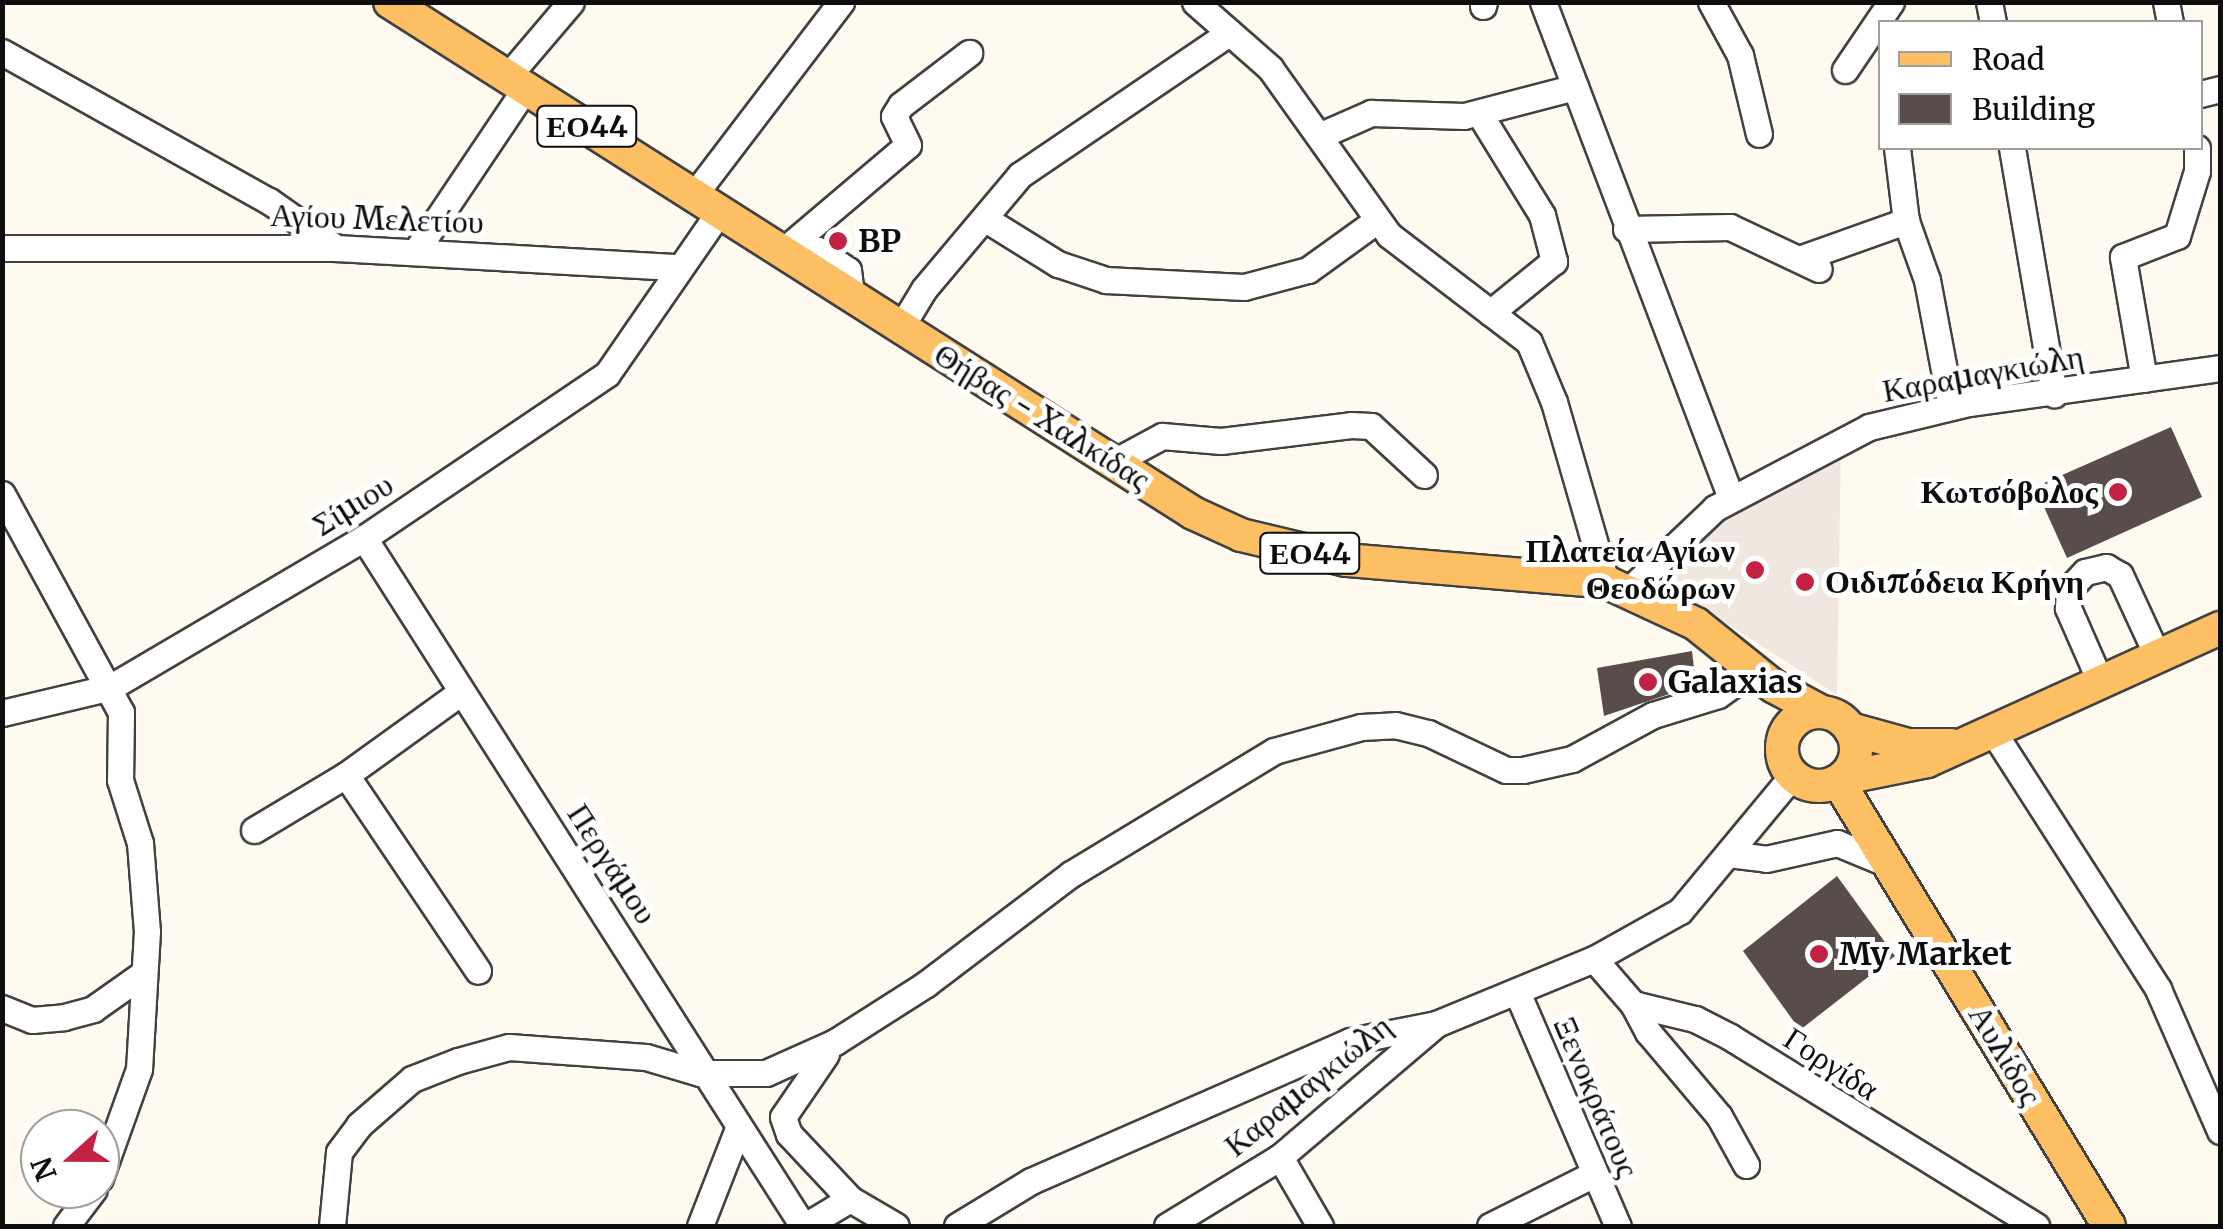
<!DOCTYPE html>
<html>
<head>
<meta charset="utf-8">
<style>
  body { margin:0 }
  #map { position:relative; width:2223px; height:1229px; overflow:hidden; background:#fffaf0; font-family:Merriweather,serif }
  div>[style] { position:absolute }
  .plaza>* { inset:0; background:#f0e8de }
  .building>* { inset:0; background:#584d4a }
  .roads { filter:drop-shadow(2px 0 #414141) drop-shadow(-2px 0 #414141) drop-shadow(0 2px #414141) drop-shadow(0 -2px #414141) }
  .minor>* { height:25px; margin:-12.5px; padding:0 12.5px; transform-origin:12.5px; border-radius:12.5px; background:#fff }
  .major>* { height:32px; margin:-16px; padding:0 16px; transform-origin:16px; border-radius:16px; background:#fcbf63 }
  .major>.ring { margin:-16px; padding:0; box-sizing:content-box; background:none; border:32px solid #fcbf63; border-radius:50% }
  .dots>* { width:28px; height:28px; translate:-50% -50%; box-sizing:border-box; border:5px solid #fff; border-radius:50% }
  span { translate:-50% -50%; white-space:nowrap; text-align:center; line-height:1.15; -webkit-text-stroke:10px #fff; paint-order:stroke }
  .shield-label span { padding:2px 8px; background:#fff; border:2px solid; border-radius:8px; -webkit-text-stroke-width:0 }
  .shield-label { font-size:30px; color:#0e0e0e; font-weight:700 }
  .street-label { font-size:32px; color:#0e0e0e }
  .poi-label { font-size:32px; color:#0e0e0e; font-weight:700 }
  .left { translate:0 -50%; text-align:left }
  .right { translate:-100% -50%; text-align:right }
  .frame { position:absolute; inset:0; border:5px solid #0e0e0e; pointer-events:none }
  .legend { position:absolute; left:1878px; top:20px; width:325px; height:130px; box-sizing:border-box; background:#fff; border:2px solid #9f9f9f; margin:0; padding:12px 18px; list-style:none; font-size:30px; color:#0e0e0e }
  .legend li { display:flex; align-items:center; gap:20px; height:50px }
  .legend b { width:50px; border:2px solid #9f9f9f }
  .north { position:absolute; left:20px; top:1109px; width:100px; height:100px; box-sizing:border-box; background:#fff; border:2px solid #9f9f9f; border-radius:50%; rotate:249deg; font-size:28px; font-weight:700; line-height:40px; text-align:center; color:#0e0e0e }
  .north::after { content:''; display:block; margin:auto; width:35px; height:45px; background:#c32243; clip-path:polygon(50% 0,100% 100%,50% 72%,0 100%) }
</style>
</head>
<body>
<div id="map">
  <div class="plaza">
    <i style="clip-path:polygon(1841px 446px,1837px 695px,1665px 583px,1678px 556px,1706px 526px)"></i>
  </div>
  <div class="building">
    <i style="clip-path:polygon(2171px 427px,2202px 497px,2067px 558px,2035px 487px)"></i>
    <i style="clip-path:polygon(1692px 651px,1696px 685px,1604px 716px,1597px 668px)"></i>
    <i style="clip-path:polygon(1837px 876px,1895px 956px,1800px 1030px,1743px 951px)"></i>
  </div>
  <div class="roads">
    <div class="minor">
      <i style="left:1195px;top:2px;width:100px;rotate:41.3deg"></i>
      <i style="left:1270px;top:68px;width:205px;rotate:54.5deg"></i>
      <i style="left:1389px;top:235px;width:176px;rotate:37.4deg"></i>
      <i style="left:1529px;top:342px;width:65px;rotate:67.4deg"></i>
      <i style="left:1554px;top:402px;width:187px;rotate:73.9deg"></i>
      <i style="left:1543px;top:2px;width:530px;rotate:69.24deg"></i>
      <i style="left:1711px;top:2px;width:60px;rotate:61.3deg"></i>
      <i style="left:1740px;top:55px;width:81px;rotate:76.5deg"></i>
      <i style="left:1989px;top:2px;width:20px;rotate:79deg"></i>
      <i style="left:2166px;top:2px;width:20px;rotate:79deg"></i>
      <i style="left:1483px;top:6px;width:4px;rotate:-76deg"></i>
      <i style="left:2px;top:52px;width:306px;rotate:29.2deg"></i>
      <i style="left:269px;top:201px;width:82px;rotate:35deg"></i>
      <i style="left:1845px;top:70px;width:82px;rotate:-55.9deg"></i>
      <i style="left:508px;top:76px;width:97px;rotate:-49.6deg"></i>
      <i style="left:2200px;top:94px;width:21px;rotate:-14deg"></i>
      <i style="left:1479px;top:113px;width:120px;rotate:58.3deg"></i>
      <i style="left:1542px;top:215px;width:48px;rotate:75.4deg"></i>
      <i style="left:1554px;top:261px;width:82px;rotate:140.9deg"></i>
      <i style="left:1321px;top:135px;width:55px;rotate:-23.7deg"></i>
      <i style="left:1371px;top:113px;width:93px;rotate:1.8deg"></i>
      <i style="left:1464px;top:116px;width:115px;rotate:-14.6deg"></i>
      <i style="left:1897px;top:148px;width:74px;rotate:83deg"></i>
      <i style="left:1906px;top:221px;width:63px;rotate:70.4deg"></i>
      <i style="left:1927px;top:280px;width:129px;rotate:79.3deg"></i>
      <i style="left:2012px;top:148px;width:250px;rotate:80.3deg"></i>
      <i style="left:694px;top:195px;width:243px;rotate:-52.7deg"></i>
      <i style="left:987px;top:220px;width:84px;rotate:31.8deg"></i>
      <i style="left:1058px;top:264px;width:51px;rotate:18.4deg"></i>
      <i style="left:1106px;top:280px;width:138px;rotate:2.9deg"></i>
      <i style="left:1244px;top:287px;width:66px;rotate:-14.9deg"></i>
      <i style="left:1308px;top:270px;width:84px;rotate:-35.8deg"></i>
      <i style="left:1626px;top:229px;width:104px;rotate:-1.1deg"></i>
      <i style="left:1730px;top:227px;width:98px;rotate:25.3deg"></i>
      <i style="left:2px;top:248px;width:334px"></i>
      <i style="left:336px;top:248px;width:343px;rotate:3.2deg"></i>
      <i style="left:784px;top:250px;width:162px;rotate:-40.3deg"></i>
      <i style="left:908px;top:145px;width:32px;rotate:-116deg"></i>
      <i style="left:894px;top:116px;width:13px;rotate:-58deg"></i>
      <i style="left:901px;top:105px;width:86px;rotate:-37.4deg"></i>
      <i style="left:416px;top:251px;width:197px;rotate:-56.1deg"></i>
      <i style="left:792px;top:255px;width:26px;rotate:-11deg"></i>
      <i style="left:818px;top:250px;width:36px;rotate:34deg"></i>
      <i style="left:848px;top:270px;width:23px;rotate:83deg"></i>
      <i style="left:1799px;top:259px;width:114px;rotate:-19.6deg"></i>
      <i style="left:901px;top:327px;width:44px;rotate:-58.8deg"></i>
      <i style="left:924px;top:289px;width:149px;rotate:-49.9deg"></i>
      <i style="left:1020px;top:175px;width:253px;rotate:-34.2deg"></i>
      <i style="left:2144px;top:379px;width:124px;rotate:-99.8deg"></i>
      <i style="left:2123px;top:257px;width:58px;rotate:-21.3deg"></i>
      <i style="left:2177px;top:236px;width:68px;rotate:-72.9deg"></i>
      <i style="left:2197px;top:171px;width:23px;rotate:-90deg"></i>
      <i style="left:1112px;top:463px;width:57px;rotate:-28.4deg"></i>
      <i style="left:1162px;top:436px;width:59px;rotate:4.8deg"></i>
      <i style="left:1221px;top:441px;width:131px;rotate:-7deg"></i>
      <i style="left:1351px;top:425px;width:20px;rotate:3deg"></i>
      <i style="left:1371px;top:426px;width:72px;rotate:42.8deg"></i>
      <i style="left:2px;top:494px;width:248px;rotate:61.4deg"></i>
      <i style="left:121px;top:712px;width:68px;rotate:90.8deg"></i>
      <i style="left:120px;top:780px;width:66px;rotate:72.4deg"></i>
      <i style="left:140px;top:843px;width:88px;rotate:85.5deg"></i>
      <i style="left:147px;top:931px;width:138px;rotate:93.3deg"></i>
      <i style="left:139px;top:1069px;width:116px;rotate:109.7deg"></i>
      <i style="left:364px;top:538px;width:816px;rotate:57.46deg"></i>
      <i style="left:1629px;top:590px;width:119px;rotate:-43.6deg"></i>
      <i style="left:1715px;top:508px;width:174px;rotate:-27.7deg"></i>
      <i style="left:1869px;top:427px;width:103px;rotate:-13.5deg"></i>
      <i style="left:1969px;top:403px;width:253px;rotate:-7.9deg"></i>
      <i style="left:2100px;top:681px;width:80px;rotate:-113.7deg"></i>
      <i style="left:2068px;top:608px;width:19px;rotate:-87deg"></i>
      <i style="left:2069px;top:589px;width:23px;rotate:-47deg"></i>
      <i style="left:2085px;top:572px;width:22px;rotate:-13deg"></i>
      <i style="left:2106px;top:567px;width:16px;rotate:30deg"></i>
      <i style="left:2120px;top:575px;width:88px;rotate:65.2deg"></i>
      <i style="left:2px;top:713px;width:112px;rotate:-13.4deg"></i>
      <i style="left:111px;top:687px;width:294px;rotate:-30.5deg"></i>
      <i style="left:364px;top:538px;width:293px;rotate:-34deg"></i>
      <i style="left:607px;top:374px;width:198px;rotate:-55.3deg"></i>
      <i style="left:1992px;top:730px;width:308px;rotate:57.3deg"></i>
      <i style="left:2158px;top:989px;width:155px;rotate:66.4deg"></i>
      <i style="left:346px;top:775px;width:236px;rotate:56deg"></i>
      <i style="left:254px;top:830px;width:107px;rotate:-30.9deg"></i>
      <i style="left:346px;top:775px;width:142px;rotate:-35.8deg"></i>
      <i style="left:1728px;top:854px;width:38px;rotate:7deg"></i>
      <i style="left:1766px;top:859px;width:73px;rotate:-12.7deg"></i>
      <i style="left:1837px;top:843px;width:57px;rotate:22.5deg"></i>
      <i style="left:1594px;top:959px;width:60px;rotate:49.1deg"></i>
      <i style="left:1633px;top:1004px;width:64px;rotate:13.6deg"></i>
      <i style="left:1695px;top:1019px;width:39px;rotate:27deg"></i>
      <i style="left:1730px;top:1037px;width:360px;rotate:31.7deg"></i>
      <i style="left:1517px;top:992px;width:255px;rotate:66.7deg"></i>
      <i style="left:1633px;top:1004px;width:32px;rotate:62deg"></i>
      <i style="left:1648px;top:1032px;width:110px;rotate:49.8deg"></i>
      <i style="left:1719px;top:1116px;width:56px;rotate:61.1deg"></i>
      <i style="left:2px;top:1008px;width:32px;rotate:22deg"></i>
      <i style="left:32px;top:1020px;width:32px;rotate:-5deg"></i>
      <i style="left:64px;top:1017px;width:30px;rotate:-15deg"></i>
      <i style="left:93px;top:1009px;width:62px;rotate:-35.2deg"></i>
      <i style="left:826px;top:1054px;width:76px;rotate:124.3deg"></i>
      <i style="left:783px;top:1117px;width:18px;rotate:71deg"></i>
      <i style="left:789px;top:1134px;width:89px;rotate:46.8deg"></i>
      <i style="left:1280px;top:1157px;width:80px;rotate:59.9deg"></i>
      <i style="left:66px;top:1226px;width:46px;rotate:-52.9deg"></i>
      <i style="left:332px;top:1226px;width:74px;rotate:-84.6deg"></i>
      <i style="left:339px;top:1152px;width:34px;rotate:-53deg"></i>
      <i style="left:359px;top:1125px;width:70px;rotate:-41deg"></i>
      <i style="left:412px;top:1079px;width:49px;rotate:-21.4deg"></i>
      <i style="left:458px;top:1061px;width:53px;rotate:-15.4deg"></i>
      <i style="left:509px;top:1047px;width:137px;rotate:4.2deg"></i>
      <i style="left:646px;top:1057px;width:56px;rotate:16.5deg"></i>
      <i style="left:700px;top:1073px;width:66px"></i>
      <i style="left:766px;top:1073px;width:76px;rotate:-24.2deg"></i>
      <i style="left:835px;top:1042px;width:108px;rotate:-32.5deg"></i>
      <i style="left:926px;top:984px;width:182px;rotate:-37.2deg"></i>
      <i style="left:1071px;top:874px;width:237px;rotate:-31.2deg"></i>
      <i style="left:1274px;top:751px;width:90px;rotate:-15.4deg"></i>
      <i style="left:1361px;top:727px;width:34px;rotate:-3deg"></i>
      <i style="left:1395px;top:725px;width:34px;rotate:14deg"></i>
      <i style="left:1428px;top:733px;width:86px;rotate:25.4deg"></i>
      <i style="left:1506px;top:770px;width:17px"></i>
      <i style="left:1523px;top:770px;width:50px;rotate:-12.7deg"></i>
      <i style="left:1572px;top:759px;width:92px;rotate:-28.5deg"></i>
      <i style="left:1653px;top:715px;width:68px;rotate:-17.1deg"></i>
      <i style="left:1718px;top:695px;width:43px;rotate:-35.5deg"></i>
      <i style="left:700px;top:1226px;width:102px;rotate:-68.7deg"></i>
      <i style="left:805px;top:1226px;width:52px;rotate:-31deg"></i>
      <i style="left:850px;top:1199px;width:53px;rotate:30.4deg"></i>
      <i style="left:957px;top:1226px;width:87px;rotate:-31.3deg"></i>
      <i style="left:1031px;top:1181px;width:348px;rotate:-23.7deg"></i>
      <i style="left:1350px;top:1041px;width:88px;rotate:-11.2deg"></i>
      <i style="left:1436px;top:1024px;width:171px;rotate:-22.4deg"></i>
      <i style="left:1594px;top:959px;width:98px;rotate:-29.2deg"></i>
      <i style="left:1680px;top:911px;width:177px;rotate:-50.3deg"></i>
      <i style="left:1167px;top:1226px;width:132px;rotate:-31.4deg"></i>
      <i style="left:1280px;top:1157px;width:205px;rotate:-40.4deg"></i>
      <i style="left:1490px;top:1226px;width:114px;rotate:-26.6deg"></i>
    </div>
    <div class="major">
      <i style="left:390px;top:2px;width:952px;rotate:32.47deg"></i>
      <i style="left:1193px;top:513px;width:53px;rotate:24.6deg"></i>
      <i style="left:1241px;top:535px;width:108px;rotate:13.4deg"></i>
      <i style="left:1346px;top:560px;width:261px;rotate:4.8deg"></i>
      <i style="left:1606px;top:582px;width:99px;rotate:25deg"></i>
      <i style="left:1696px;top:624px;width:99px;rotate:38.8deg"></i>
      <i style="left:1773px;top:686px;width:55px;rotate:28deg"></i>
      <i class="ring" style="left:1782px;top:712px;width:42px;height:42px"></i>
      <i style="left:1850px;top:729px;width:60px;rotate:15.4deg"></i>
      <i style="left:1908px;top:745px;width:43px"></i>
      <i style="left:1843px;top:778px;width:86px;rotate:-11.4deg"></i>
      <i style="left:1927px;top:761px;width:322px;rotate:-24.4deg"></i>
      <i style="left:1838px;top:781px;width:521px;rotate:58.66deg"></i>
    </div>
  </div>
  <div class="dots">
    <i style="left:838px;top:241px;background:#c32243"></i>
    <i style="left:2118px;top:492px;background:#c32243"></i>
    <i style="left:1755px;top:570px;background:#c32243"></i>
    <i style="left:1805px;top:582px;background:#c32243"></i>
    <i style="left:1648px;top:682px;background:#c32243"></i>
    <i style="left:1819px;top:954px;background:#c32243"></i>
  </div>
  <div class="shield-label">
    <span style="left:587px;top:126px">ΕΟ44</span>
    <span style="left:1310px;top:553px">ΕΟ44</span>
  </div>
  <div class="street-label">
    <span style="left:377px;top:219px;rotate:2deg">Αγίου Μελετίου</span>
    <span style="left:1983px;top:374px;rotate:-10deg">Καραμαγκιώλη</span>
    <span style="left:1042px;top:417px;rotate:32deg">Θήβας - Χαλκίδας</span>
    <span style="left:353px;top:505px;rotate:-32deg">Σίμιου</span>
    <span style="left:612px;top:864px;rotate:57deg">Περγάμου</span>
    <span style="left:2005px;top:1055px;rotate:59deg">Αυλίδος</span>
    <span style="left:1831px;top:1064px;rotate:33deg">Γοργίδα</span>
    <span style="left:1308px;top:1086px;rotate:-39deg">Καραμαγκιώλη</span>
    <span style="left:1596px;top:1097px;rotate:67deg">Ξενοκράτους</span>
  </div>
  <div class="poi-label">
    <span class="left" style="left:858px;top:241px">BP</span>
    <span class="right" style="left:2098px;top:492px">Κωτσόβολος</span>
    <span class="right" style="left:1735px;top:570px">Πλατεία Αγίων<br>Θεοδώρων</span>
    <span class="left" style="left:1825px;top:582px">Οιδιπόδεια Κρήνη</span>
    <span class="left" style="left:1668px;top:682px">Galaxias</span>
    <span class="left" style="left:1839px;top:954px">My Market</span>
  </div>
  <div class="frame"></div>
  <ul class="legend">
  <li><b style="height:12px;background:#fcbf63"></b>Road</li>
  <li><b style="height:28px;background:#584d4a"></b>Building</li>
  </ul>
  <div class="north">N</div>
</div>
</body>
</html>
